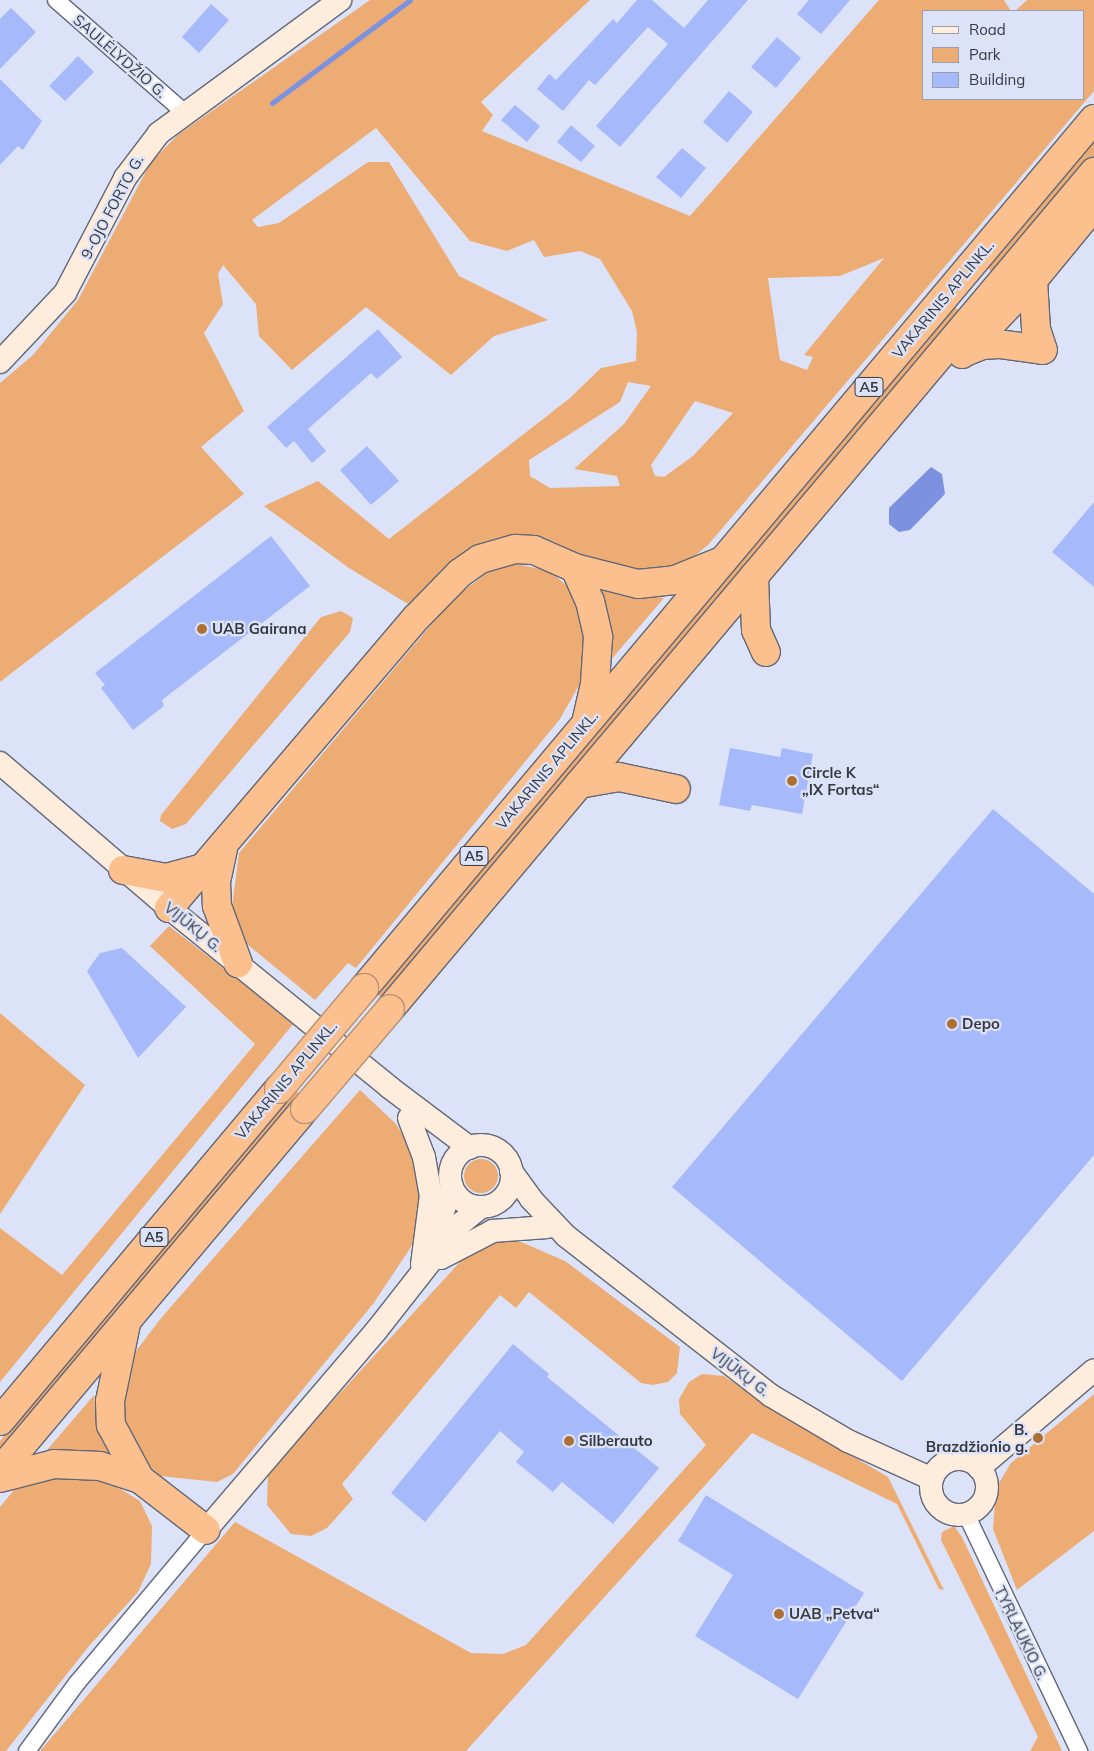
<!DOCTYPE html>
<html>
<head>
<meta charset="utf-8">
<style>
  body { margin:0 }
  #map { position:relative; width:1094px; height:1751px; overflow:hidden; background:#dce3f8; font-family:Mulish,sans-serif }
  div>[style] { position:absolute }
  .green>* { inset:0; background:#ecac73 }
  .round { border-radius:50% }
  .water>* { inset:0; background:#7c92e1 }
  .stream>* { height:5px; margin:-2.5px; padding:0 2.5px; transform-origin:2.5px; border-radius:2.5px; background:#7c92e1 }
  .building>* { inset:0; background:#a6bafb }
  .roads { filter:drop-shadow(1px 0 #616779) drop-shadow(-1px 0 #616779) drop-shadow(0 1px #616779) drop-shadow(0 -1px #616779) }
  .street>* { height:16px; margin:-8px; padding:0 8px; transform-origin:8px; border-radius:8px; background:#fff }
  .secondary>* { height:22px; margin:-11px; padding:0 11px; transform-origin:11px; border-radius:11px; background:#feecdd }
  .secondary>.ring { margin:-11px; padding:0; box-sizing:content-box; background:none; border:22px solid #feecdd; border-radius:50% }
  .highway>* { height:28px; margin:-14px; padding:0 14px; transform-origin:14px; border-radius:14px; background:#fbc08d }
  .bridges { filter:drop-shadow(1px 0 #b69173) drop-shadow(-1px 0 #b69173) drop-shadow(0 1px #b69173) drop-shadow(0 -1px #b69173) }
  .highway-bridge>* { height:28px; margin:-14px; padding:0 14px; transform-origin:14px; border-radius:14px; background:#fbc08d }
  .dots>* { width:14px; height:14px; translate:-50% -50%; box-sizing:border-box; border:2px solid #dce3f8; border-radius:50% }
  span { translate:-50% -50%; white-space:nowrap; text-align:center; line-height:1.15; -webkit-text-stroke:4.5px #dce3f8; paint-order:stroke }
  .shield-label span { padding:1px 4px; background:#dce3f8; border:1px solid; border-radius:4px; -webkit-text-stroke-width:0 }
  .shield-label { font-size:14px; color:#373942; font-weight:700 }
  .street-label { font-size:15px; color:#373942 }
  .poi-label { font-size:15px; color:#373942; font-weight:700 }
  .left { translate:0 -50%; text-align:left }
  .right { translate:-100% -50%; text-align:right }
  .legend { position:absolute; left:922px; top:10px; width:162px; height:90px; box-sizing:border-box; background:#dce3f8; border:1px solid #9a9faf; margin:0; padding:6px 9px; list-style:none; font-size:15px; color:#373942 }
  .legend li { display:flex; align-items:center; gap:10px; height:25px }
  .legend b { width:25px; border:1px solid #9a9faf }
</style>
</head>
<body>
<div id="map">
  <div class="green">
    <i style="clip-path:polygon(evenodd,370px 0,590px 0,481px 102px,493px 115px,482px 131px,690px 216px,879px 0,1004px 0,1011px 11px,923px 11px,923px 99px,1083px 99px,1083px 11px,1015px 11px,1027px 0,1094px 0,1094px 91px,708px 545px,681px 567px,657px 575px,597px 564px,552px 541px,515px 535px,488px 541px,465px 555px,408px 604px,349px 568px,264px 506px,318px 481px,389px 539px,570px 398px,601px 368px,636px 361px,637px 332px,632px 311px,600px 259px,580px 251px,544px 257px,534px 240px,507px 251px,470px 241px,376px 128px,252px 220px,258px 227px,279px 223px,368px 162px,389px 162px,459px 276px,548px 320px,494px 336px,451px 375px,366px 307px,292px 370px,259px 336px,256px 304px,223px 265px,218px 274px,223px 304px,204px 333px,244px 411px,201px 447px,244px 494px,0 682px,0 383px,33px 355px,78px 300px,151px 162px,179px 134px,370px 0,884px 258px,804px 355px,813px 357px,807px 370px,780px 360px,768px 278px,840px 276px,884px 258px,370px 0,628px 382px,651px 386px,624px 424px,574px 469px,617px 476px,620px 486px,550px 488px,530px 476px,529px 460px,620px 402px,628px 382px,370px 0,695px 401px,733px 413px,693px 456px,664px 477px,655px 476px,651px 465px,695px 401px)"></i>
    <i style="clip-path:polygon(1094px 140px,1094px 156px,994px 274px,986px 266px)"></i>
    <i style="clip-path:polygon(952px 305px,960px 311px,382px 998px,374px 992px)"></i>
    <i style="clip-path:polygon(516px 564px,550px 571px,583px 600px,586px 673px,560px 719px,356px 968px,348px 963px,315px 1000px,247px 944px,232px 907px,239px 853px,452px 600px,488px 572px)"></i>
    <i style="clip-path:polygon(602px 589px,664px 598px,609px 662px,611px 626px,596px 594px)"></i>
    <i style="clip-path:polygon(341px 611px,353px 618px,350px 632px,186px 824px,172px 829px,160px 821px,161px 815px,321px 617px)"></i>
    <i style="clip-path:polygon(169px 926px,294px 1023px,0 1382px,0 1228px,62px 1275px,255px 1044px,150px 946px)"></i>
    <i style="clip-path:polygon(0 1013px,85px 1085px,0 1214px)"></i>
    <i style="clip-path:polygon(294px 1089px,301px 1095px,0 1454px,0 1441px)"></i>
    <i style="clip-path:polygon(360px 1090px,396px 1124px,413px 1151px,421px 1181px,421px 1215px,411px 1247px,373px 1304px,233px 1474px,217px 1482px,160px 1476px,143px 1460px,119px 1411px,126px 1364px,162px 1317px)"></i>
    <i class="round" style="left:464px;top:1159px;width:34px;height:34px"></i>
    <i style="clip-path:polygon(497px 1239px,521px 1242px,565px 1261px,680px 1347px,677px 1373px,668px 1382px,653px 1385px,641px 1383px,529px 1292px,516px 1308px,500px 1295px,342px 1484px,353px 1499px,327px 1528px,311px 1536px,291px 1534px,267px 1505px,268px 1472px,458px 1264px,477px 1247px)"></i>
    <i style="clip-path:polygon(702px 1374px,724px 1376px,769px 1407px,888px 1477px,944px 1590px,939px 1589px,897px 1504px,752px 1433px,466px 1751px,40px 1751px,235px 1522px,471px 1653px,503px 1654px,526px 1645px,706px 1445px,680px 1414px,679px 1399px,689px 1382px)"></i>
    <i style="clip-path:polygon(1094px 1394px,1094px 1531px,1017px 1590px,993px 1529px,996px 1488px,1011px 1463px)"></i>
    <i style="clip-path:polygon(94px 1395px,99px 1426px,122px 1468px,42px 1456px)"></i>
    <i style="clip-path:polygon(69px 1474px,109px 1482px,140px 1501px,152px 1526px,151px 1564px,138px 1592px,89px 1646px,6px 1751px,0 1751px,0 1507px,19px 1484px)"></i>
    <i style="clip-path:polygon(954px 1526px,962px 1537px,1062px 1751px,1030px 1751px,1038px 1737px,941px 1540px,942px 1532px)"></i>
  </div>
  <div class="water">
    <i style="clip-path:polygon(931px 467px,942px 474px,945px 494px,910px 530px,899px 532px,889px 524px,889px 508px)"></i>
  </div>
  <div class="stream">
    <i style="left:272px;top:103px;width:172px;rotate:-36.7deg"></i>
  </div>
  <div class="building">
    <i style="clip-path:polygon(637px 0,652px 0,684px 28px,708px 0,748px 0,620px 147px,596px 126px,668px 44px,648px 27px,595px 85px,589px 80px,563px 111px,537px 89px,549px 74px,556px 80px,613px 19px,617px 23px)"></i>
    <i style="clip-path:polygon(809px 0,850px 0,821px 34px,797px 14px)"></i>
    <i style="clip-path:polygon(211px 4px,229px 20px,199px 53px,182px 37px)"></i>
    <i style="clip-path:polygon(11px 8px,36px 32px,0 69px,0 19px)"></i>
    <i style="clip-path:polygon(777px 37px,801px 58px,776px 88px,751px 67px)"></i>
    <i style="clip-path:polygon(78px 56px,94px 72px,65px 101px,49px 86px)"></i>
    <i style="clip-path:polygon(0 79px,42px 121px,23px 150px,18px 146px,0 165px)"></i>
    <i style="clip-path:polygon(729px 91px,753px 112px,727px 143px,703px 122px)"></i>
    <i style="clip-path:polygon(515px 105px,540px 126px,527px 142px,501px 120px)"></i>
    <i style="clip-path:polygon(571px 125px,595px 146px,581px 162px,557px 142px)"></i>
    <i style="clip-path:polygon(682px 148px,706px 168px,681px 198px,656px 177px)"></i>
    <i style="clip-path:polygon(378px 329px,402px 357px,377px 379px,371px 373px,308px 429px,326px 451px,312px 463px,294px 441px,286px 448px,267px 427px)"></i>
    <i style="clip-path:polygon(367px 446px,399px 481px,371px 505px,340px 470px)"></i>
    <i style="clip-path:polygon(1094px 502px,1094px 587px,1052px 552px)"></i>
    <i style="clip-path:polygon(271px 536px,310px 586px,162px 700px,164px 706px,133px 730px,101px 688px,105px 685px,95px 673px)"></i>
    <i style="clip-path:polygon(730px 748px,780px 757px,782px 748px,813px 754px,802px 814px,752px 805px,750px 811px,719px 805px)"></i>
    <i style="clip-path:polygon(993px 809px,1094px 894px,1094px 1155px,902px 1381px,672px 1187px)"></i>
    <i style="clip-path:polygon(122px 948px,186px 1007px,138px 1058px,87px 971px,100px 953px)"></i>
    <i style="clip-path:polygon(513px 1344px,549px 1374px,547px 1377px,659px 1468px,613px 1524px,562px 1482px,553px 1492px,516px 1462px,524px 1452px,500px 1431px,425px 1522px,391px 1493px)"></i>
    <i style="clip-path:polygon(706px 1495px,864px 1593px,798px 1699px,695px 1636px,733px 1575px,678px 1541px)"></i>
  </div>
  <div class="roads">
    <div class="street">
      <i style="left:56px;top:0;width:170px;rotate:41.2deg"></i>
      <i style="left:966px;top:1514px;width:263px;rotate:64.5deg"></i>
      <i style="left:27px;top:1751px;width:84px;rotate:-53.7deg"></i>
      <i style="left:77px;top:1683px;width:200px;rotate:-49.9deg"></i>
    </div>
    <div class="secondary">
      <i style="left:0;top:362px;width:95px;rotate:-46.7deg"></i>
      <i style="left:65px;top:293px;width:130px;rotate:-62.4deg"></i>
      <i style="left:125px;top:178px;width:56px;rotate:-52.9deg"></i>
      <i style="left:159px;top:133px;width:225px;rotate:-36.3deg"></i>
      <i style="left:0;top:763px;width:223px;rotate:40.6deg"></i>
      <i style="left:169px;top:908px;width:284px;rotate:39.1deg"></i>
      <i style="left:389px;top:1087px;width:101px;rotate:37deg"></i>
      <i style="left:409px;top:1118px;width:42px;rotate:69deg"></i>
      <i style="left:424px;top:1157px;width:39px;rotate:80deg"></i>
      <i style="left:431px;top:1195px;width:70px;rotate:97.4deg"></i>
      <i class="ring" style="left:450px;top:1145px;width:40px;height:40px"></i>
      <i style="left:511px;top:1171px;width:34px;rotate:54deg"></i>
      <i style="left:531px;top:1199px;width:51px;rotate:46.6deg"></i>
      <i style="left:566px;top:1236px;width:259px;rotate:37.9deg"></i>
      <i style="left:770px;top:1395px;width:91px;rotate:30.5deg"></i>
      <i style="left:848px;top:1441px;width:92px;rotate:24.3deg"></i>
      <i style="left:432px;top:1242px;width:59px;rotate:-70deg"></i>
      <i style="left:441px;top:1258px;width:59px;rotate:-27.4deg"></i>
      <i style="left:493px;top:1231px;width:54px;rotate:-4.2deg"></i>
      <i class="ring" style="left:931px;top:1459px;width:34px;height:34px"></i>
      <i style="left:979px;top:1468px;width:151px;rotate:-40.4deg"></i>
      <i style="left:206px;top:1530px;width:262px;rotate:-49.5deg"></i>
      <i style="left:376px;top:1331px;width:136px;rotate:-51.9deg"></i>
      <i style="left:460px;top:1224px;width:27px;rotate:-39deg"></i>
    </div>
    <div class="highway">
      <i style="left:1033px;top:280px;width:49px;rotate:86.5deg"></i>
      <i style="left:1036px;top:329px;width:22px;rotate:72deg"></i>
      <i style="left:965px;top:352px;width:18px;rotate:-22deg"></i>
      <i style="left:982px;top:345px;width:17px;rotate:-3deg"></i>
      <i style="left:999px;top:344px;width:44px;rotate:7.8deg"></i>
      <i style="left:962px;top:354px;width:103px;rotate:-46.2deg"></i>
      <i style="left:1033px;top:280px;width:96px;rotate:-50.5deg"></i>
      <i style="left:575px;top:568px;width:36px;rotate:66deg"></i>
      <i style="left:590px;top:601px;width:37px;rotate:77deg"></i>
      <i style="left:598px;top:637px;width:47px;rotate:93.7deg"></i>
      <i style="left:595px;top:684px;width:36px;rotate:103deg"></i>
      <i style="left:754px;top:576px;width:54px;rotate:87.9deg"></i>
      <i style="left:756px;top:630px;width:24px;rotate:66deg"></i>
      <i style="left:579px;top:784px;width:41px;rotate:-9.9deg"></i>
      <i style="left:619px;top:777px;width:58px;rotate:11.9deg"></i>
      <i style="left:223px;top:849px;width:33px;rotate:102deg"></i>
      <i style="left:216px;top:881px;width:25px;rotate:88deg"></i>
      <i style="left:217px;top:906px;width:61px;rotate:69.8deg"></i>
      <i style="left:123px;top:870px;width:44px;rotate:10.5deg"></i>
      <i style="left:166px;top:878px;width:42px;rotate:-15deg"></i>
      <i style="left:169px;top:908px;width:382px;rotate:-49.6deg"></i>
      <i style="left:417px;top:617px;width:62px;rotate:-45.7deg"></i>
      <i style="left:460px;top:573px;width:24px;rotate:-35deg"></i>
      <i style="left:480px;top:559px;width:37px;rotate:-16deg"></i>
      <i style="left:516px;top:549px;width:18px;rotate:3deg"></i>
      <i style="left:534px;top:550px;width:45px;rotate:23.7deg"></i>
      <i style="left:575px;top:568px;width:65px;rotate:14.3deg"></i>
      <i style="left:638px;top:584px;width:37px;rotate:-6deg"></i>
      <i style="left:675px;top:580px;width:48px;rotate:-22.2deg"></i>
      <i style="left:364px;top:988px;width:1135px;rotate:-49.97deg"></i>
      <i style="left:390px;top:1009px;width:1094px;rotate:-49.93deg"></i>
      <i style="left:126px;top:1324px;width:79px;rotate:101.7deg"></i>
      <i style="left:110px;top:1401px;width:24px;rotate:88deg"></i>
      <i style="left:111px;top:1425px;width:61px;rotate:61.8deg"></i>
      <i style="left:0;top:1421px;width:434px;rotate:-50deg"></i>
      <i style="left:0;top:1471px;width:473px;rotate:-49.9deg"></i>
      <i style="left:0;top:1478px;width:56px;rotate:-14.5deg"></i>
      <i style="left:54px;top:1464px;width:46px;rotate:2.5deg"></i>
      <i style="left:100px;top:1466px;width:42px;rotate:18deg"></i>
      <i style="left:140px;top:1479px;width:83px;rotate:37.7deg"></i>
    </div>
  </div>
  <div class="bridges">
    <div class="highway-bridge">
      <i style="left:279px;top:1089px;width:132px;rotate:-49.9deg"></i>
      <i style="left:305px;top:1109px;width:131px;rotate:-49.6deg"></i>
    </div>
  </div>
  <div class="dots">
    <i style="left:202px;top:629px;background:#ad6f34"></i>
    <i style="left:792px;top:781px;background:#ad6f34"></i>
    <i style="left:952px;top:1024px;background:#ad6f34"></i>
    <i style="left:1038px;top:1438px;background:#ad6f34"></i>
    <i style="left:569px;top:1441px;background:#ad6f34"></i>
    <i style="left:779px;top:1614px;background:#ad6f34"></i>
  </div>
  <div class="shield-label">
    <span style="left:869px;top:387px">A5</span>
    <span style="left:474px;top:856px">A5</span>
    <span style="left:154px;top:1237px">A5</span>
  </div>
  <div class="street-label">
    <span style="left:120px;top:56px;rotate:41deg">SAULĖLYDŽIO G.</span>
    <span style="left:112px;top:207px;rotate:-62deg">9-OJO FORTO G.</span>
    <span style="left:943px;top:299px;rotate:-50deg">VAKARINIS APLINKL.</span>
    <span style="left:547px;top:770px;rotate:-50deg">VAKARINIS APLINKL.</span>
    <span style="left:193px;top:927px;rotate:39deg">VIJŪKŲ G.</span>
    <span style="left:286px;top:1080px;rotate:-50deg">VAKARINIS APLINKL.</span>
    <span style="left:740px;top:1372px;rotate:37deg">VIJŪKŲ G.</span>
    <span style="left:1021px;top:1633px;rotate:64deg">TYRLAUKIO G.</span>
  </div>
  <div class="poi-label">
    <span class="left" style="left:212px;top:629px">UAB Gairana</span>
    <span class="left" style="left:802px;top:781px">Circle K<br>„IX Fortas“</span>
    <span class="left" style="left:962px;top:1024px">Depo</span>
    <span class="right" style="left:1028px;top:1438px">B.<br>Brazdžionio g.</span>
    <span class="left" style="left:579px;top:1441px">Silberauto</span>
    <span class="left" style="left:789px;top:1614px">UAB „Petva“</span>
  </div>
  <ul class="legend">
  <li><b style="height:6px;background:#feecdd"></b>Road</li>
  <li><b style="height:14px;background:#ecac73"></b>Park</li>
  <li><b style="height:14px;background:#a6bafb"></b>Building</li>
  </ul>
</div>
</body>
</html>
